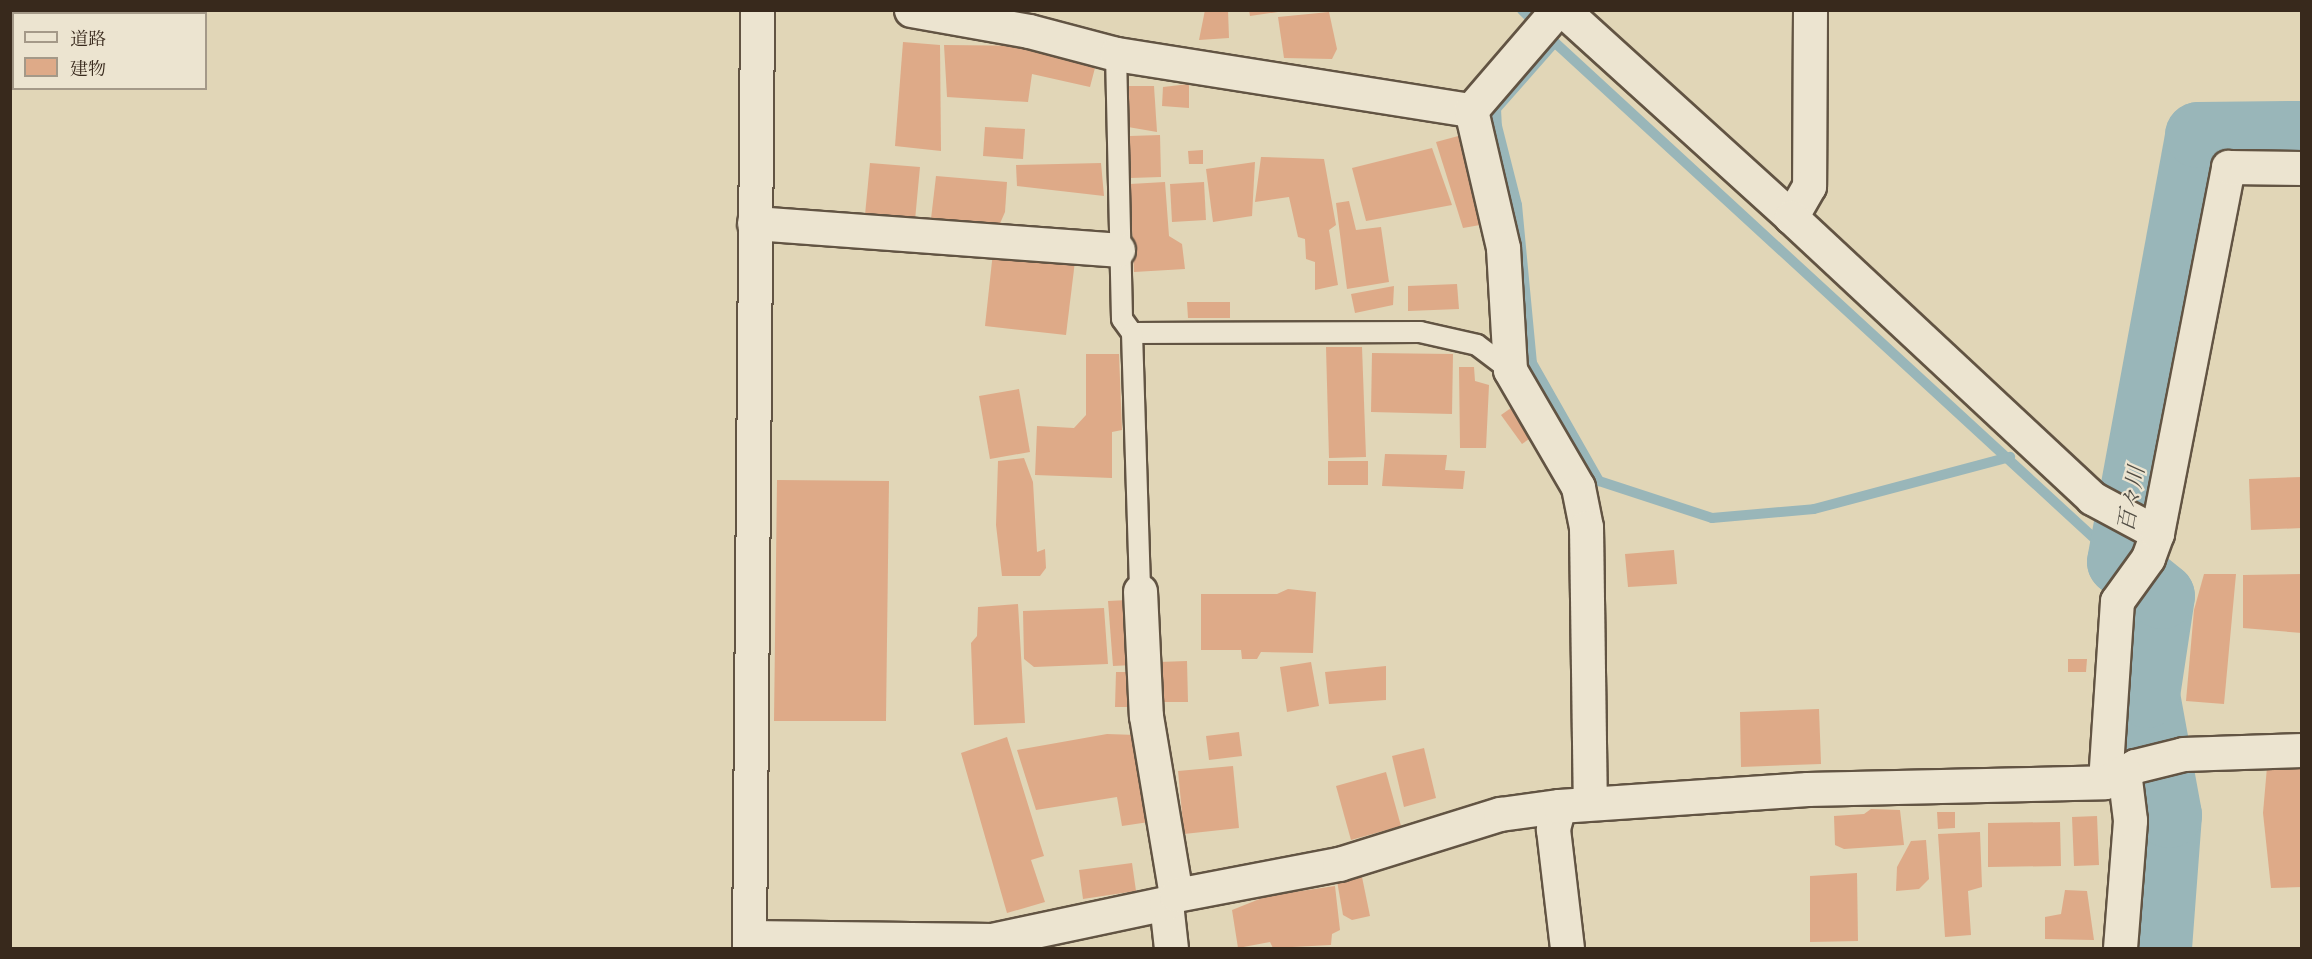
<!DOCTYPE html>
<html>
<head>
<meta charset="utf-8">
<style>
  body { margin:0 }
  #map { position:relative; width:2312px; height:959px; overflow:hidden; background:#e1d6b7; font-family:"IM FELL Great Primer","Noto Serif JP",serif }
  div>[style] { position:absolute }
  .stream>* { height:10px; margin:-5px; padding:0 5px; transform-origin:5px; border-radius:5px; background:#99b6b9 }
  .river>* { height:66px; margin:-33px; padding:0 33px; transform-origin:33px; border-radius:33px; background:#99b6b9 }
  .building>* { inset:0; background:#deaa88 }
  .roads { filter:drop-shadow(2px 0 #625443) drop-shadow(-2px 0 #625443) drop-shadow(0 2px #625443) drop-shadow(0 -2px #625443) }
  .service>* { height:20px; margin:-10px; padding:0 10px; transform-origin:10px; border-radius:10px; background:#ece4d0 }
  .minor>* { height:33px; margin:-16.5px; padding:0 16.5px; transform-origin:16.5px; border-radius:16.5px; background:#ece4d0 }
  span { translate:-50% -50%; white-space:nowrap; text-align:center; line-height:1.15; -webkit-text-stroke:4.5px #ece4d0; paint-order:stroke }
  .water-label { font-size:22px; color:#504c43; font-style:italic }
  .frame { position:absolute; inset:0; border:12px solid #38291c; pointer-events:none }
  .legend { position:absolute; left:12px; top:12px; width:195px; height:78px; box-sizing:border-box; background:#ece4d0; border:2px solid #a49988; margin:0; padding:8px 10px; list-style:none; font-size:18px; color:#38291c }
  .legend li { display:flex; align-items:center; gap:12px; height:30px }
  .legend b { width:30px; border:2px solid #a49988 }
</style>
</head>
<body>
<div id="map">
  <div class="stream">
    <i style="left:1522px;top:10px;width:24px;rotate:45deg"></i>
    <i style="left:1550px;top:38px;width:774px;rotate:42.59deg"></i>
    <i style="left:1555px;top:42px;width:89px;rotate:131.4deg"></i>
    <i style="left:1496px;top:109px;width:17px;rotate:87deg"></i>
    <i style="left:1497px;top:126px;width:81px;rotate:75.8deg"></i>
    <i style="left:1517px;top:205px;width:159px;rotate:84.6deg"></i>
    <i style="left:1532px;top:363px;width:136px;rotate:60.4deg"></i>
    <i style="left:1599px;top:481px;width:119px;rotate:18.1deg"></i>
    <i style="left:1712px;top:518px;width:102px;rotate:-5deg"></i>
    <i style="left:1814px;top:509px;width:203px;rotate:-14.9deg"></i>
  </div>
  <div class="river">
    <i style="left:2159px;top:948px;width:133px;rotate:-85.7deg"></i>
    <i style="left:2169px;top:815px;width:122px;rotate:-100.4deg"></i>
    <i style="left:2147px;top:695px;width:100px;rotate:-81.4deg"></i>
    <i style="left:2162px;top:596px;width:54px;rotate:-141deg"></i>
    <i style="left:2120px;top:562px;width:434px;rotate:-79.6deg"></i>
    <i style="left:2198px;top:135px;width:104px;rotate:-0.6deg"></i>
  </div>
  <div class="building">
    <i style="clip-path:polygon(1205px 10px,1228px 10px,1229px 38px,1199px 40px)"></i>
    <i style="clip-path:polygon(1249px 10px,1278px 10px,1278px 12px,1250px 16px)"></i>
    <i style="clip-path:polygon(1329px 12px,1337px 49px,1332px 59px,1284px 58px,1278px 17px)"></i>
    <i style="clip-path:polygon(903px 42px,940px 45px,941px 151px,895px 146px)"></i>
    <i style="clip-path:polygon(944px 45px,1031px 46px,1096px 64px,1090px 87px,1032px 74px,1028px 102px,947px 97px)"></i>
    <i style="clip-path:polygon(1189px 84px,1189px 108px,1162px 106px,1163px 87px)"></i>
    <i style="clip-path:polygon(1129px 86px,1154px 86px,1157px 132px,1128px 127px)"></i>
    <i style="clip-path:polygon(985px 127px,1025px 129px,1023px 159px,983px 156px)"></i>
    <i style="clip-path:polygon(1160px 135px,1161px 177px,1130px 178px,1130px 136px)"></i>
    <i style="clip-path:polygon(1462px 135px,1480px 225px,1463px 228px,1436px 142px)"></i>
    <i style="clip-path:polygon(1432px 148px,1452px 205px,1366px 221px,1352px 168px)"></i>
    <i style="clip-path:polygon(1203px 150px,1203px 164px,1189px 164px,1188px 151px)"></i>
    <i style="clip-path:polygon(1261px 157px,1324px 159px,1336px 225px,1329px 230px,1338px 285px,1315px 290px,1315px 262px,1306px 259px,1305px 239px,1298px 237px,1289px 197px,1255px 202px)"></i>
    <i style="clip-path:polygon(1255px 162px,1252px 216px,1213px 222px,1206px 169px)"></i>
    <i style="clip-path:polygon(870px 163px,920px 167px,915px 220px,865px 215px)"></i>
    <i style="clip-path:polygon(1101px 163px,1104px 196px,1017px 186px,1016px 165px)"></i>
    <i style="clip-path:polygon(936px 176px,1007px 182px,1005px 212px,998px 228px,931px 219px)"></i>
    <i style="clip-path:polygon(1165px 182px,1169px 236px,1182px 244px,1185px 269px,1134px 272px,1130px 184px)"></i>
    <i style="clip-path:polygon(1204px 182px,1206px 220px,1172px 222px,1170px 184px)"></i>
    <i style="clip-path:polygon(1349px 201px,1356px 230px,1381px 227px,1389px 282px,1347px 289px,1336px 203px)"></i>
    <i style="clip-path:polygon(993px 252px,1075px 261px,1066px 335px,985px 326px)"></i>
    <i style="clip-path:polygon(1457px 284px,1459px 309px,1408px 311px,1408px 286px)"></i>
    <i style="clip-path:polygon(1394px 286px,1393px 305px,1355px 313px,1351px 294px)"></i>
    <i style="clip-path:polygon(1187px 302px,1230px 302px,1230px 318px,1188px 318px)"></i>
    <i style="clip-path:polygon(1326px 347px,1362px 347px,1366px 457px,1329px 458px)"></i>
    <i style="clip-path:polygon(1372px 353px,1453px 354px,1452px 414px,1371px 412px)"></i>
    <i style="clip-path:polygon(1086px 354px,1119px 354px,1122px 430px,1112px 432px,1112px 478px,1035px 475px,1037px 426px,1074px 428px,1086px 415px)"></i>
    <i style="clip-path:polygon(1459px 367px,1474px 367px,1475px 381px,1489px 385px,1486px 448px,1460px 448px)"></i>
    <i style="clip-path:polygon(1019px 389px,1030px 452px,990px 459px,979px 396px)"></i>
    <i style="clip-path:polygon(1511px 408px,1532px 437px,1522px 444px,1501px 415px)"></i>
    <i style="clip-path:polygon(1385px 454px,1447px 455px,1445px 470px,1465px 471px,1463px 489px,1382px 486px)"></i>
    <i style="clip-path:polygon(1024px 458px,1033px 482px,1037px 552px,1045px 549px,1046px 568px,1040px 576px,1002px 576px,996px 525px,998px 461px)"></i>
    <i style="clip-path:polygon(1328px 461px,1368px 461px,1368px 485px,1328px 485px)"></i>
    <i style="clip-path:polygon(2302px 477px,2302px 528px,2251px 530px,2249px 479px)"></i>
    <i style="clip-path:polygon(777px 480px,889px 481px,886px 721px,774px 721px)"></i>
    <i style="clip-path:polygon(1674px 550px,1677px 584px,1628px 587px,1625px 554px)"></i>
    <i style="clip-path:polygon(2204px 574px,2236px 574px,2224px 704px,2186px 701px,2194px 610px)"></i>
    <i style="clip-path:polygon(2302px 574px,2302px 633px,2243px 628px,2243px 575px)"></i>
    <i style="clip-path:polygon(1288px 589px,1316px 592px,1313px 653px,1261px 652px,1257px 659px,1242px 659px,1241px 650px,1201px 650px,1201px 594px,1277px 594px)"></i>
    <i style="clip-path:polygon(1128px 600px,1133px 665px,1113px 666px,1108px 601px)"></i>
    <i style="clip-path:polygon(1018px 604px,1025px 723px,974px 725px,971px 643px,977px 636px,978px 607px)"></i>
    <i style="clip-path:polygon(1104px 608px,1108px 664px,1034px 667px,1024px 659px,1023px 611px)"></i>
    <i style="clip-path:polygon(2068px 659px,2087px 659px,2086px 672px,2068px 672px)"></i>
    <i style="clip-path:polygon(1187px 661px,1188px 702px,1160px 702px,1159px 662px)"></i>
    <i style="clip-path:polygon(1311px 662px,1319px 706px,1287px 712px,1280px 667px)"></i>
    <i style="clip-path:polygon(1386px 666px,1386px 700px,1329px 704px,1325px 672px)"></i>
    <i style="clip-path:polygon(1116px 672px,1134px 672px,1133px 707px,1115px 707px)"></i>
    <i style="clip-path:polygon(1819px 709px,1821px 764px,1741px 767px,1740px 712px)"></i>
    <i style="clip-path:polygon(1239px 732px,1242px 756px,1209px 760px,1206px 736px)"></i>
    <i style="clip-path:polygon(1107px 734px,1136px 735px,1149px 822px,1122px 826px,1117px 797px,1036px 810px,1017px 750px)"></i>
    <i style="clip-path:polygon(1007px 737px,1044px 856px,1031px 860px,1045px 902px,1007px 913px,961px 753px)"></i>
    <i style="clip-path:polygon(1424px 748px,1436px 798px,1404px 807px,1392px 756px)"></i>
    <i style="clip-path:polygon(1233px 766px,1239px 828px,1184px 834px,1178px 771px)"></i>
    <i style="clip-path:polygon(2302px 766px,2302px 887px,2271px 888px,2263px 813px,2267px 767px)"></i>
    <i style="clip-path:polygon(1386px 772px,1401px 826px,1351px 840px,1336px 786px)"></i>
    <i style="clip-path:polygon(1871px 809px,1900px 810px,1904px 845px,1844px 849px,1835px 845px,1834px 816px,1864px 814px)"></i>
    <i style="clip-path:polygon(1937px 812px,1955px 812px,1955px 828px,1938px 829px)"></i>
    <i style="clip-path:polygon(2097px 816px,2099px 865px,2074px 866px,2072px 817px)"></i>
    <i style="clip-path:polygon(2060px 822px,2061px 866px,1988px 867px,1988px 823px)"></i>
    <i style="clip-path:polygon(1980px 832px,1982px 887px,1968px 891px,1971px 935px,1945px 937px,1938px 834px)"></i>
    <i style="clip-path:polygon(1926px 840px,1929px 879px,1919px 889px,1896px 891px,1897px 867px,1911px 841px)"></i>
    <i style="clip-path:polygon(1132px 863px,1136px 891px,1083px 899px,1079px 870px)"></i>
    <i style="clip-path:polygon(1857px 873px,1858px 941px,1810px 942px,1810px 876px)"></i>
    <i style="clip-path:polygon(1362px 877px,1370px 916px,1352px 920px,1343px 915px,1337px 881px)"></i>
    <i style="clip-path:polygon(1335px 886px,1340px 930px,1332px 934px,1331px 945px,1273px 948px,1270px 942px,1238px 948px,1232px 910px,1267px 896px)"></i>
    <i style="clip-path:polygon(2065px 890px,2087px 891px,2094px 940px,2045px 939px,2045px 917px,2061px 914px)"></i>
  </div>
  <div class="roads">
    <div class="service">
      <i style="left:1116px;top:54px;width:265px;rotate:88.7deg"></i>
      <i style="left:1122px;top:319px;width:17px;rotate:54deg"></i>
      <i style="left:1132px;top:333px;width:288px;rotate:-0.2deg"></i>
      <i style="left:1420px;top:332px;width:58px;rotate:12.8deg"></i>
      <i style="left:1477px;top:345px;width:41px;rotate:37.1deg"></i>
      <i style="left:1132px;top:333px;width:258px;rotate:88.2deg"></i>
    </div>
    <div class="minor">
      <i style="left:911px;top:10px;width:120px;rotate:10.1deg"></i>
      <i style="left:1029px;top:31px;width:90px;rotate:14.8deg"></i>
      <i style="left:1116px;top:54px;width:359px;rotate:9deg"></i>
      <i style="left:1471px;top:110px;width:132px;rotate:-49.3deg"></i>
      <i style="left:1563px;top:10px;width:308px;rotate:42.2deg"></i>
      <i style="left:1810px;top:10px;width:176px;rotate:90.3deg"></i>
      <i style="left:1809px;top:186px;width:36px;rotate:120deg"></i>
      <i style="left:1791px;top:217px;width:412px;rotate:43deg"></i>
      <i style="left:2092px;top:498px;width:74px;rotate:28.3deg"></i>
      <i style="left:2157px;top:533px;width:27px;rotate:110deg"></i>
      <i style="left:2148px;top:558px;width:53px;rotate:125.8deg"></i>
      <i style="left:2117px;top:601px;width:181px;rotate:93.8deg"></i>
      <i style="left:1471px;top:110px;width:142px;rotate:76.9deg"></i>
      <i style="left:1503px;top:248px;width:122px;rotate:86.7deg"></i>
      <i style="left:1510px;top:370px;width:135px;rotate:59.8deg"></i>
      <i style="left:1578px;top:487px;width:41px;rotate:78.7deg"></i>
      <i style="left:1586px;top:527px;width:276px;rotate:89.2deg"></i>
      <i style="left:754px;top:223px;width:365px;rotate:4.2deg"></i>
      <i style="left:2157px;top:533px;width:373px;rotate:-79deg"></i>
      <i style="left:2228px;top:167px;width:74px;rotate:0.8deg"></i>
      <i style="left:1140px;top:591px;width:125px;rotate:87.3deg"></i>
      <i style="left:1146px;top:716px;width:181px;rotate:80.5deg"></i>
      <i style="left:1559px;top:806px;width:24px;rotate:105deg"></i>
      <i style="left:1553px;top:829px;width:120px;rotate:83.3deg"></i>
      <i style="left:1166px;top:903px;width:45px;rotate:83.7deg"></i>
      <i style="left:749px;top:937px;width:243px;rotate:0.7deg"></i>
      <i style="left:992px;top:940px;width:178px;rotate:-12deg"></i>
      <i style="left:1166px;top:903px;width:13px;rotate:-39deg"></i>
      <i style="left:1176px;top:895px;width:166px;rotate:-10.8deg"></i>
      <i style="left:1339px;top:864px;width:169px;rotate:-17.3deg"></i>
      <i style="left:1500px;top:814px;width:60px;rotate:-7.7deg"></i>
      <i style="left:1559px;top:806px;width:249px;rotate:-3.9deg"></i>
      <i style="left:1807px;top:789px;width:298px;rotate:-1.3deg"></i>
      <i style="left:2105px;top:782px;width:34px;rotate:-28deg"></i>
      <i style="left:2135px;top:766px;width:49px;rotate:-14deg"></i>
      <i style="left:2183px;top:754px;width:119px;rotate:-1.9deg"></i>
      <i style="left:749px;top:948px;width:938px;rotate:-89.51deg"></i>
      <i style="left:2120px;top:948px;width:128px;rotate:-85.5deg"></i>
      <i style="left:2130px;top:820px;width:49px;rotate:-97deg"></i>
    </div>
  </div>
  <div class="water-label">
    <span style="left:2131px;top:499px;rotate:-80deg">百々川</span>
  </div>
  <div class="frame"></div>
  <ul class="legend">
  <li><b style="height:8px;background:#ece4d0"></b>道路</li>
  <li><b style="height:16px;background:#deaa88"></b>建物</li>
  </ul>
</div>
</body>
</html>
